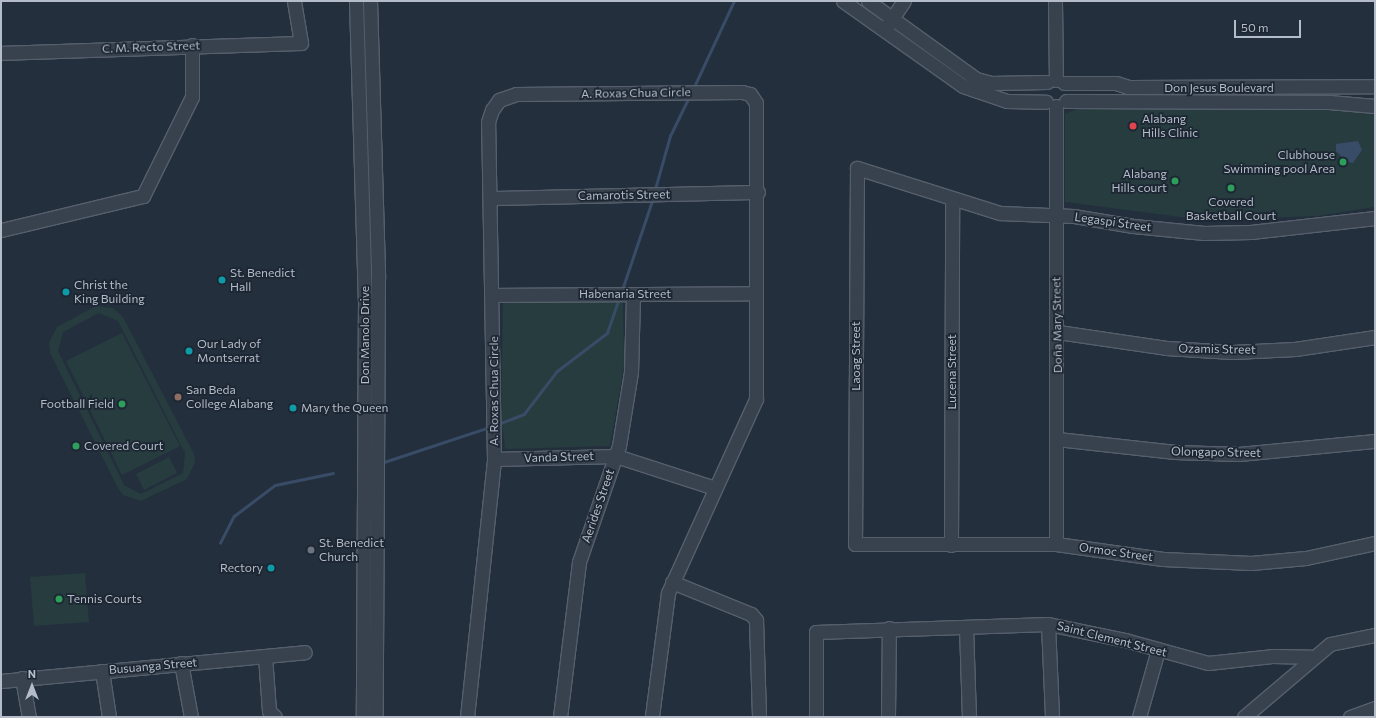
<!DOCTYPE html>
<html>
<head>
<meta charset="utf-8">
<style>
  body { margin:0 }
  #map { position:relative; width:1376px; height:718px; overflow:hidden; background:#242f3e; font-family:Commissioner,sans-serif }
  div>[style] { position:absolute }
  .green>* { inset:0; background:#263c3f }
  .water>* { inset:0; background:#394c67 }
  .stream>* { height:2.5px; margin:-1.25px; padding:0 1.25px; transform-origin:1.25px; border-radius:1.25px; background:#394c67 }
  .roads { filter:drop-shadow(1px 0 #565f6c) drop-shadow(-1px 0 #565f6c) drop-shadow(0 1px #565f6c) drop-shadow(0 -1px #565f6c) }
  .minor>* { height:13px; margin:-6.5px; padding:0 6.5px; transform-origin:6.5px; border-radius:6.5px; background:#38414e }
  .dots>* { width:11px; height:11px; translate:-50% -50%; box-sizing:border-box; border:2px solid #1d2633; border-radius:50% }
  span { translate:-50% -50%; white-space:nowrap; text-align:center; line-height:1.15; -webkit-text-stroke:3.5px #1d2633; paint-order:stroke }
  .street-label { font-size:12px; color:#b4bcc9 }
  .poi-label { font-size:12px; color:#b4bcc9 }
  .left { translate:0 -50%; text-align:left }
  .right { translate:-100% -50%; text-align:right }
  .frame { position:absolute; inset:0; border:2px solid #b4bcc9; pointer-events:none }
  .north { position:absolute; left:12px; top:666px; width:40px; height:40px; -webkit-text-stroke:3px #1d2633; paint-order:stroke; rotate:0deg; font-size:11px; font-weight:700; line-height:16px; text-align:center; color:#b4bcc9 }
  .north::after { content:''; display:block; margin:auto; width:14px; height:18px; background:#b4bcc9; clip-path:polygon(50% 0,100% 100%,50% 72%,0 100%) }
  .scale { position:absolute; left:1234px; top:20px; width:67px; height:18px; box-sizing:border-box; border:2px solid #b4bcc9; border-top:0; padding-left:5px; font-size:12px; line-height:14px; white-space:nowrap; color:#b4bcc9; -webkit-text-stroke:3px #1d2633; paint-order:stroke }
</style>
</head>
<body>
<div id="map">
  <div class="green">
    <i style="clip-path:polygon(1375px 102px,1375px 207px,1317px 216px,1204px 220px,1065px 202px,1065px 114px,1082px 107px)"></i>
    <i style="clip-path:polygon(623px 301px,624px 367px,610px 446px,505px 449px,501px 413px,503px 302px)"></i>
    <i style="clip-path:polygon(evenodd,96px 306px,113px 308px,123px 317px,194px 454px,195px 462px,187px 479px,141px 501px,123px 495px,118px 488px,50px 353px,49px 342px,57px 327px,96px 306px,99px 313px,118px 321px,185px 453px,183px 473px,141px 494px,124px 485px,58px 351px,63px 332px,99px 313px)"></i>
    <i style="clip-path:polygon(122px 333px,180px 446px,122px 475px,66px 361px)"></i>
    <i style="clip-path:polygon(169px 457px,177px 473px,144px 490px,136px 474px)"></i>
    <i style="clip-path:polygon(85px 573px,89px 622px,34px 626px,30px 577px)"></i>
  </div>
  <div class="water">
    <i style="clip-path:polygon(1358px 141px,1362px 150px,1353px 163px,1347px 162px,1336px 151px,1336px 144px)"></i>
  </div>
  <div class="stream">
    <i style="left:693px;top:89px;width:97px;rotate:-65deg"></i>
    <i style="left:655px;top:189px;width:55px;rotate:-74.2deg"></i>
    <i style="left:670px;top:136px;width:43px;rotate:-64deg"></i>
    <i style="left:622px;top:290px;width:97px;rotate:-71.4deg"></i>
    <i style="left:498px;top:424px;width:28px;rotate:-21deg"></i>
    <i style="left:524px;top:414px;width:54px;rotate:-52.5deg"></i>
    <i style="left:557px;top:371px;width:63px;rotate:-37.2deg"></i>
    <i style="left:607px;top:333px;width:36px;rotate:-71deg"></i>
    <i style="left:384px;top:462px;width:112px;rotate:-18.3deg"></i>
    <i style="left:220px;top:543px;width:30px;rotate:-63deg"></i>
    <i style="left:234px;top:516px;width:51px;rotate:-37.1deg"></i>
    <i style="left:275px;top:485px;width:59px;rotate:-11.7deg"></i>
  </div>
  <div class="roads">
    <div class="minor">
      <i style="left:356px;top:1px;width:299px;rotate:88.3deg"></i>
      <i style="left:365px;top:300px;width:417px;rotate:90.3deg"></i>
      <i style="left:370px;top:1px;width:277px;rotate:88.3deg"></i>
      <i style="left:378px;top:278px;width:439px;rotate:90.3deg"></i>
      <i style="left:843px;top:1px;width:147px;rotate:35.3deg"></i>
      <i style="left:963px;top:86px;width:46px;rotate:18.8deg"></i>
      <i style="left:1007px;top:101px;width:39px;rotate:1deg"></i>
      <i style="left:868px;top:1px;width:133px;rotate:35.8deg"></i>
      <i style="left:976px;top:79px;width:16px;rotate:15deg"></i>
      <i style="left:991px;top:83px;width:56px;rotate:-1deg"></i>
      <i style="left:1055px;top:1px;width:79px;rotate:89.3deg"></i>
      <i style="left:887px;top:26px;width:30px;rotate:-56deg"></i>
      <i style="left:1px;top:53px;width:300px;rotate:-1.9deg"></i>
      <i style="left:301px;top:43px;width:43px;rotate:-99.5deg"></i>
      <i style="left:1064px;top:83px;width:52px"></i>
      <i style="left:1116px;top:83px;width:13px;rotate:18deg"></i>
      <i style="left:1128px;top:87px;width:247px;rotate:-0.2deg"></i>
      <i style="left:1066px;top:101px;width:263px;rotate:0.2deg"></i>
      <i style="left:1329px;top:102px;width:46px;rotate:5deg"></i>
      <i style="left:1056px;top:106px;width:438px;rotate:90deg"></i>
      <i style="left:491px;top:198px;width:267px;rotate:-1.3deg"></i>
      <i style="left:1375px;top:218px;width:125px;rotate:173.6deg"></i>
      <i style="left:1251px;top:232px;width:47px;rotate:178.8deg"></i>
      <i style="left:1204px;top:233px;width:71px;rotate:-174.4deg"></i>
      <i style="left:1133px;top:226px;width:61px;rotate:-170.5deg"></i>
      <i style="left:1073px;top:216px;width:73px;rotate:-177.6deg"></i>
      <i style="left:1000px;top:213px;width:150px;rotate:-162.5deg"></i>
      <i style="left:857px;top:168px;width:376px;rotate:90.3deg"></i>
      <i style="left:855px;top:544px;width:201px"></i>
      <i style="left:1056px;top:544px;width:108px;rotate:8deg"></i>
      <i style="left:1163px;top:559px;width:88px;rotate:2.6deg"></i>
      <i style="left:1251px;top:563px;width:55px;rotate:-5.2deg"></i>
      <i style="left:1306px;top:558px;width:71px;rotate:-12.3deg"></i>
      <i style="left:1px;top:230px;width:146px;rotate:-13.5deg"></i>
      <i style="left:143px;top:196px;width:110px;rotate:-63.7deg"></i>
      <i style="left:192px;top:97px;width:52px;rotate:-90deg"></i>
      <i style="left:494px;top:295px;width:262px;rotate:-0.4deg"></i>
      <i style="left:1058px;top:332px;width:109px;rotate:8.4deg"></i>
      <i style="left:1166px;top:348px;width:67px;rotate:3.4deg"></i>
      <i style="left:1233px;top:352px;width:62px;rotate:-2.8deg"></i>
      <i style="left:1295px;top:349px;width:81px;rotate:-8.5deg"></i>
      <i style="left:1057px;top:439px;width:119px;rotate:6.3deg"></i>
      <i style="left:1175px;top:452px;width:64px;rotate:1.8deg"></i>
      <i style="left:1239px;top:454px;width:137px;rotate:-5.5deg"></i>
      <i style="left:494px;top:459px;width:122px;rotate:-1.4deg"></i>
      <i style="left:616px;top:456px;width:104px;rotate:17.9deg"></i>
      <i style="left:951px;top:545px;width:346px;rotate:-89.8deg"></i>
      <i style="left:672px;top:582px;width:85px;rotate:22.1deg"></i>
      <i style="left:751px;top:614px;width:8px;rotate:50deg"></i>
      <i style="left:756px;top:620px;width:97px;rotate:88.2deg"></i>
      <i style="left:1048px;top:624px;width:93px;rotate:87.5deg"></i>
      <i style="left:966px;top:627px;width:90px;rotate:88.1deg"></i>
      <i style="left:265px;top:656px;width:55px;rotate:85.8deg"></i>
      <i style="left:269px;top:711px;width:8px;rotate:45deg"></i>
      <i style="left:181px;top:663px;width:55px;rotate:79.5deg"></i>
      <i style="left:102px;top:671px;width:47px;rotate:81.3deg"></i>
      <i style="left:22px;top:678px;width:40px;rotate:80deg"></i>
      <i style="left:1px;top:681px;width:305px;rotate:-5.4deg"></i>
      <i style="left:467px;top:717px;width:259px;rotate:-84deg"></i>
      <i style="left:494px;top:459px;width:337px;rotate:-91deg"></i>
      <i style="left:488px;top:122px;width:13px;rotate:-72deg"></i>
      <i style="left:492px;top:110px;width:12px;rotate:-55deg"></i>
      <i style="left:499px;top:100px;width:18px;rotate:-19deg"></i>
      <i style="left:516px;top:94px;width:226px;rotate:-0.5deg"></i>
      <i style="left:742px;top:92px;width:8px;rotate:14deg"></i>
      <i style="left:750px;top:94px;width:11px;rotate:56deg"></i>
      <i style="left:756px;top:103px;width:296px;rotate:90deg"></i>
      <i style="left:756px;top:399px;width:213px;rotate:114.4deg"></i>
      <i style="left:668px;top:593px;width:125px;rotate:97.4deg"></i>
      <i style="left:560px;top:717px;width:156px;rotate:-83deg"></i>
      <i style="left:579px;top:562px;width:123px;rotate:-71deg"></i>
      <i style="left:619px;top:446px;width:75px;rotate:-80.8deg"></i>
      <i style="left:631px;top:372px;width:77px;rotate:-88.5deg"></i>
      <i style="left:816px;top:717px;width:85px;rotate:-90deg"></i>
      <i style="left:816px;top:632px;width:232px;rotate:-2deg"></i>
      <i style="left:1048px;top:624px;width:79px;rotate:11.7deg"></i>
      <i style="left:1125px;top:640px;width:86px;rotate:15.5deg"></i>
      <i style="left:1208px;top:663px;width:64px;rotate:-6.2deg"></i>
      <i style="left:1272px;top:656px;width:39px;rotate:1deg"></i>
      <i style="left:888px;top:717px;width:89px;rotate:-89.4deg"></i>
      <i style="left:1139px;top:717px;width:70px;rotate:-74.2deg"></i>
      <i style="left:1244px;top:717px;width:113px;rotate:-40.3deg"></i>
      <i style="left:1330px;top:644px;width:46px;rotate:-11.3deg"></i>
      <i style="left:1350px;top:717px;width:27px;rotate:-20deg"></i>
    </div>
  </div>
  <div class="dots">
    <i style="left:1133px;top:126px;background:#e0444e"></i>
    <i style="left:1343px;top:162px;background:#2e9e5b"></i>
    <i style="left:1175px;top:181px;background:#2e9e5b"></i>
    <i style="left:1231px;top:188px;background:#2e9e5b"></i>
    <i style="left:222px;top:280px;background:#0f9aa8"></i>
    <i style="left:66px;top:292px;background:#0f9aa8"></i>
    <i style="left:189px;top:351px;background:#0f9aa8"></i>
    <i style="left:178px;top:397px;background:#8d6e63"></i>
    <i style="left:122px;top:404px;background:#2e9e5b"></i>
    <i style="left:293px;top:408px;background:#0f9aa8"></i>
    <i style="left:76px;top:446px;background:#2e9e5b"></i>
    <i style="left:311px;top:550px;background:#6b7280"></i>
    <i style="left:271px;top:568px;background:#0f9aa8"></i>
    <i style="left:59px;top:599px;background:#2e9e5b"></i>
  </div>
  <div class="street-label">
    <span style="left:151px;top:47px;rotate:-2deg">C. M. Recto Street</span>
    <span style="left:1219px;top:88px">Don Jesus Boulevard</span>
    <span style="left:636px;top:93px;rotate:-1deg">A. Roxas Chua Circle</span>
    <span style="left:624px;top:195px;rotate:-1deg">Camarotis Street</span>
    <span style="left:1113px;top:222px;rotate:8deg">Legaspi Street</span>
    <span style="left:625px;top:294px">Habenaria Street</span>
    <span style="left:1057px;top:325px;rotate:-91deg">Doña Mary Street</span>
    <span style="left:365px;top:335px;rotate:-90deg">Don Manolo Drive</span>
    <span style="left:1217px;top:349px;rotate:1deg">Ozamis Street</span>
    <span style="left:856px;top:356px;rotate:-90deg">Laoag Street</span>
    <span style="left:952px;top:372px;rotate:-90deg">Lucena Street</span>
    <span style="left:494px;top:391px;rotate:-90deg">A. Roxas Chua Circle</span>
    <span style="left:1216px;top:452px;rotate:1deg">Olongapo Street</span>
    <span style="left:559px;top:457px;rotate:-2deg">Vanda Street</span>
    <span style="left:598px;top:506px;rotate:-71deg">Aerides Street</span>
    <span style="left:1116px;top:552px;rotate:8deg">Ormoc Street</span>
    <span style="left:1112px;top:639px;rotate:14deg">Saint Clement Street</span>
    <span style="left:153px;top:666px;rotate:-5deg">Busuanga Street</span>
  </div>
  <div class="poi-label">
    <span class="left" style="left:1142px;top:126px">Alabang<br>Hills Clinic</span>
    <span class="right" style="left:1335px;top:162px">Clubhouse<br>Swimming pool Area</span>
    <span class="right" style="left:1167px;top:181px">Alabang<br>Hills court</span>
    <span style="left:1231px;top:209px">Covered<br>Basketball Court</span>
    <span class="left" style="left:230px;top:280px">St. Benedict<br>Hall</span>
    <span class="left" style="left:74px;top:292px">Christ the<br>King Building</span>
    <span class="left" style="left:197px;top:351px">Our Lady of<br>Montserrat</span>
    <span class="left" style="left:186px;top:397px">San Beda<br>College Alabang</span>
    <span class="right" style="left:114px;top:404px">Football Field</span>
    <span class="left" style="left:301px;top:408px">Mary the Queen</span>
    <span class="left" style="left:84px;top:446px">Covered Court</span>
    <span class="left" style="left:319px;top:550px">St. Benedict<br>Church</span>
    <span class="right" style="left:263px;top:568px">Rectory</span>
    <span class="left" style="left:67px;top:599px">Tennis Courts</span>
  </div>
  <div class="frame"></div>
  <div class="north">N</div>
  <div class="scale">50 m</div>
</div>
</body>
</html>
